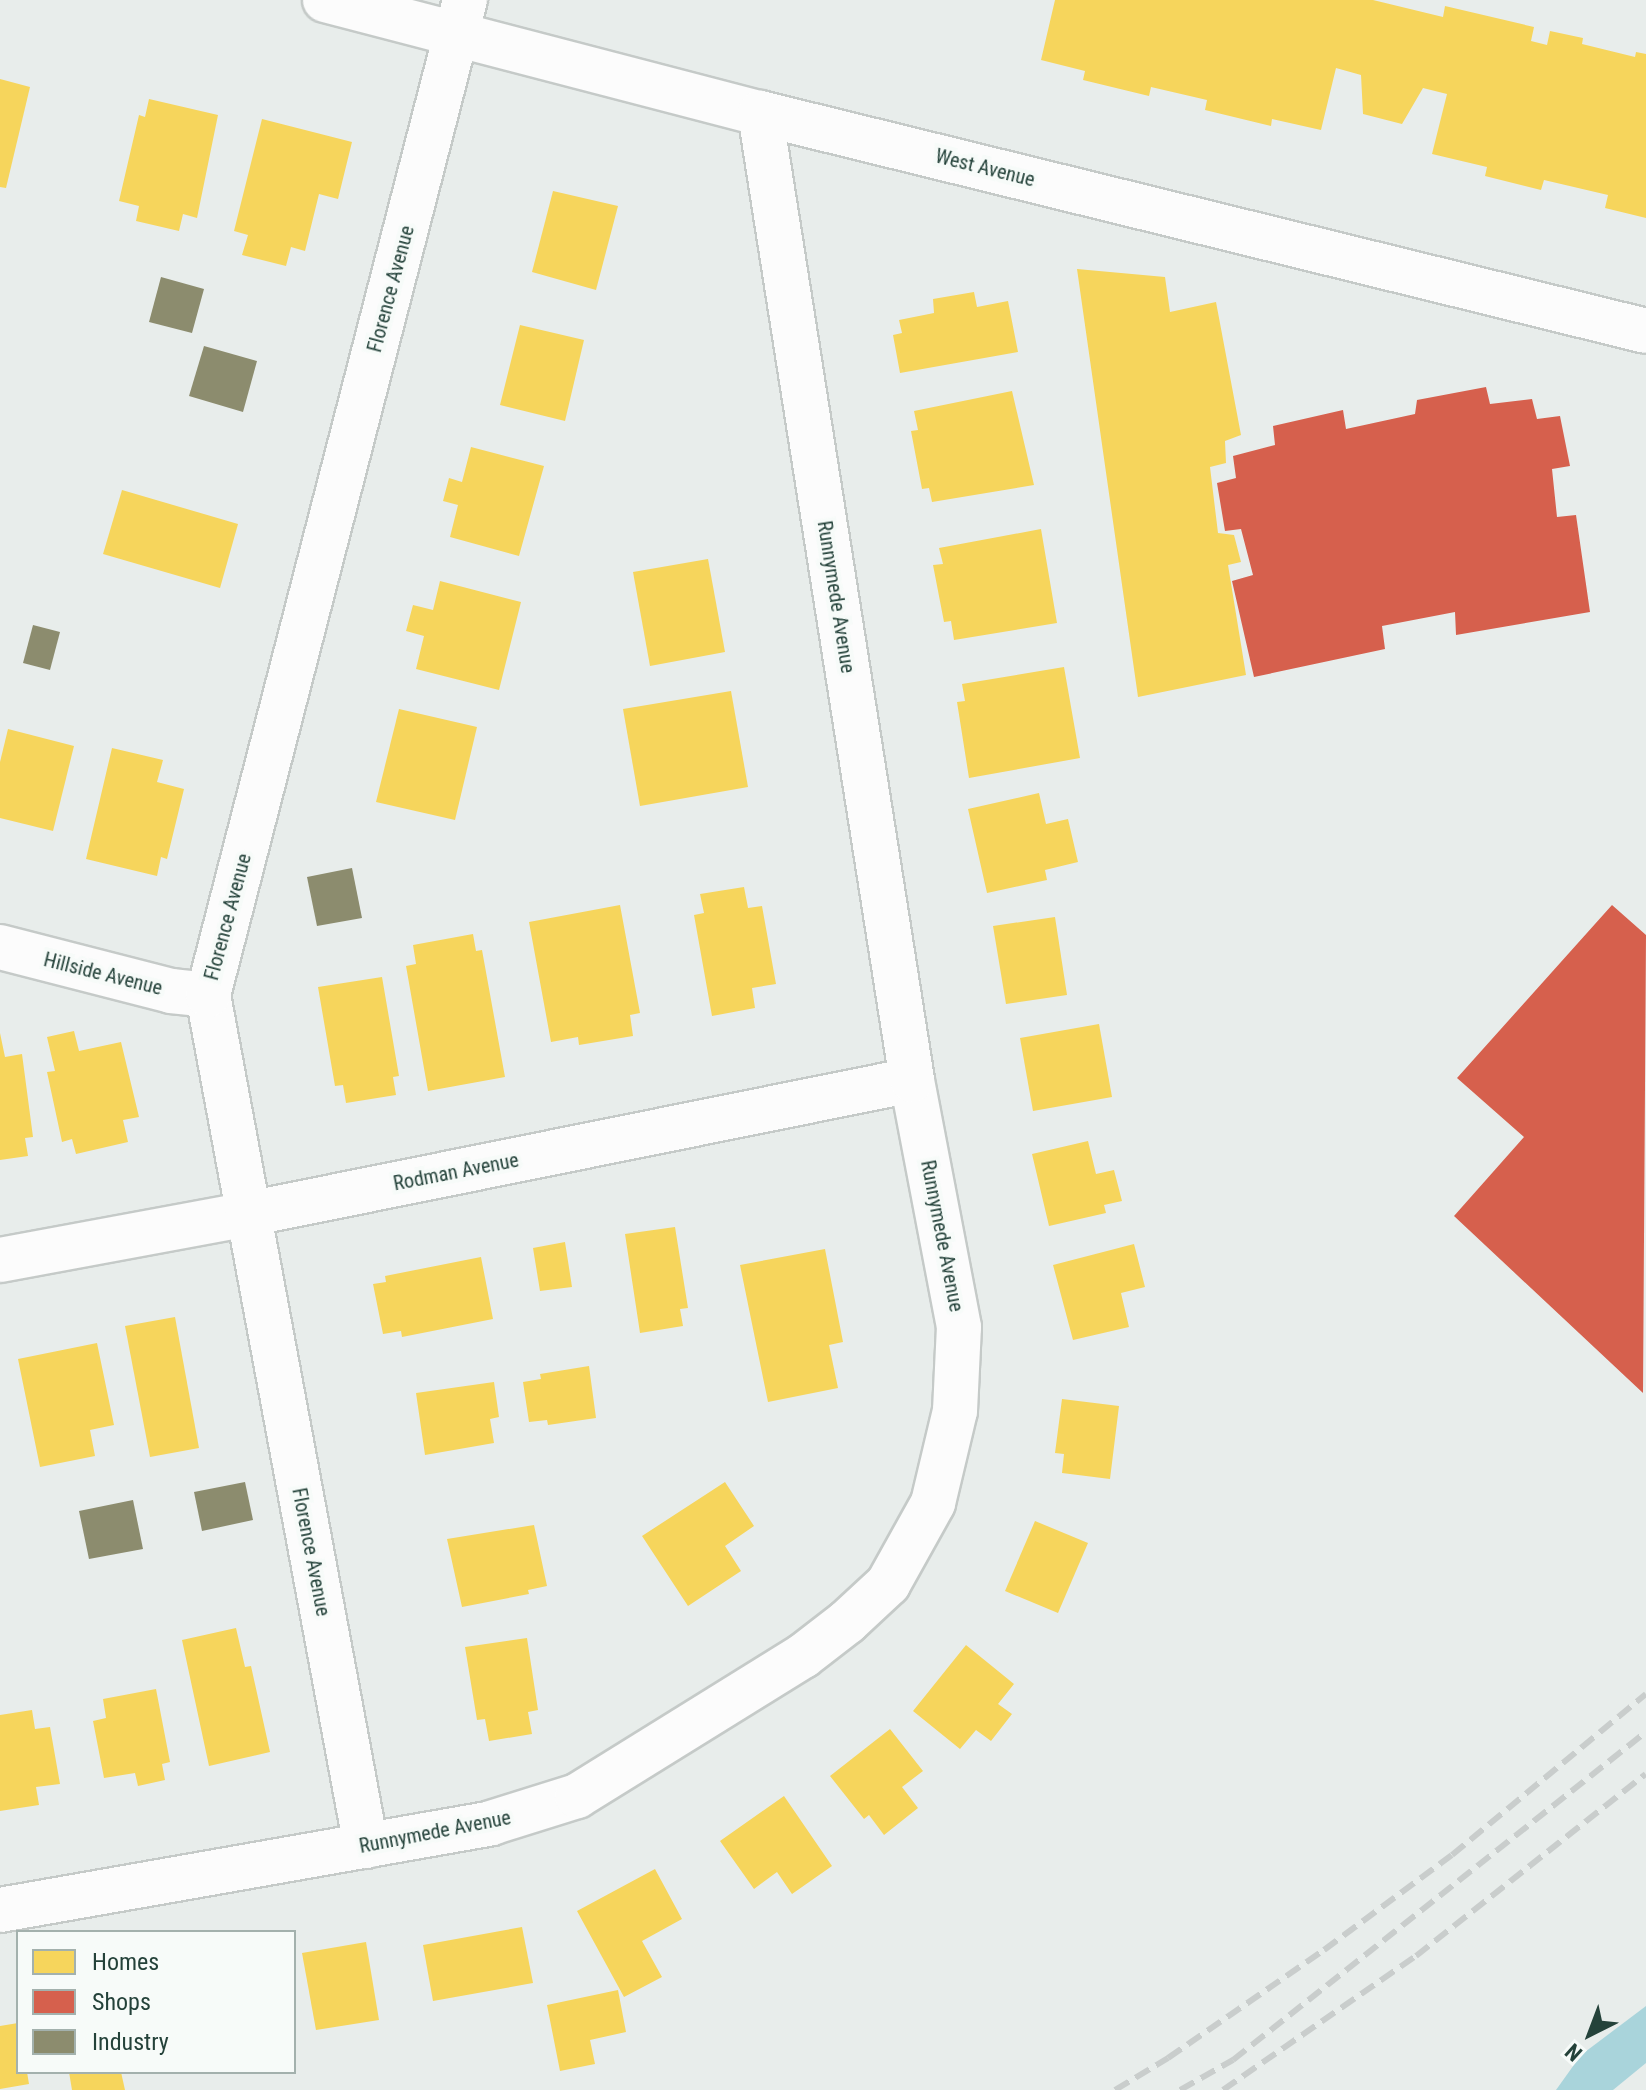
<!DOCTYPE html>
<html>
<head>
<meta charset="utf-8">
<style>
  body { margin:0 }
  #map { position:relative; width:1646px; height:2090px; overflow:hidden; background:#e8edeb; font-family:"Roboto Condensed",sans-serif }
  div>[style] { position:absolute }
  .water>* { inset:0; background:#a9d4db }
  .homes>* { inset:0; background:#f6d55c }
  .shops>* { inset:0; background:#d6604d }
  .industry>* { inset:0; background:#8c8c6e }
  .roads { filter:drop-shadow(2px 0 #c5cac8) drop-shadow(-2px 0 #c5cac8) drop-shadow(0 2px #c5cac8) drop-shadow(0 -2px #c5cac8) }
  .street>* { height:44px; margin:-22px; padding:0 22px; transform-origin:22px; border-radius:22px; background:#fcfcfc }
  .rail>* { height:6px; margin-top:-3px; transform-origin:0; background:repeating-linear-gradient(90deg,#c9cdcc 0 16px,transparent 0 24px) }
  span { translate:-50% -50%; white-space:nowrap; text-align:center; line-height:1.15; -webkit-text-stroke:8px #f7fbf9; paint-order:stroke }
  .street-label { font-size:20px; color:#24423a }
  .legend { position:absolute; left:16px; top:1930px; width:280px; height:144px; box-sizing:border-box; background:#f7fbf9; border:2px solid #a3b1ad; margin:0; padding:10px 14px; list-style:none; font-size:24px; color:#24423a }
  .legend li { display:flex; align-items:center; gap:16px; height:40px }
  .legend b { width:40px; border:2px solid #a3b1ad }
  .north { position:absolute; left:1550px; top:1994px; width:80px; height:80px; -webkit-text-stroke:6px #f7fbf9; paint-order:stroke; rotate:222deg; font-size:22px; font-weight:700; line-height:32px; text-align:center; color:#24423a }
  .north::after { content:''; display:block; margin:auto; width:28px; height:36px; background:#24423a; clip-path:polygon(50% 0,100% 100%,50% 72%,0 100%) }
</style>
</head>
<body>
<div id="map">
  <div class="water">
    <i style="clip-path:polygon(1646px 2006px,1646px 2063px,1613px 2090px,1556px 2090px,1581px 2055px)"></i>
  </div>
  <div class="homes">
    <i style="clip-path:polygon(1055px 0,1373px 0,1443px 17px,1445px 6px,1534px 27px,1531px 41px,1547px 45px,1550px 31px,1583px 38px,1582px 44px,1635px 57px,1636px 52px,1646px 54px,1646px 218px,1605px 208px,1608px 195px,1544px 180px,1541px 190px,1485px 176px,1487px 167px,1432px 154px,1447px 94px,1423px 88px,1402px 124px,1363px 114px,1361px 75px,1336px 68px,1321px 130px,1272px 119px,1271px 126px,1205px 110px,1207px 100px,1151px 87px,1149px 96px,1083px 80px,1085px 71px,1041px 60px)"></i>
    <i style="clip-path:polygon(0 79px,30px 87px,6px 188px,0 187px)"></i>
    <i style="clip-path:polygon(149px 99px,218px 115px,197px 218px,183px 214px,179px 231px,136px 221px,139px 206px,119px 201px,139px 115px,145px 117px)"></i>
    <i style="clip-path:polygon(262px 119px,352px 142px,338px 199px,319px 194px,305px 251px,291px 247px,286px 266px,242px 255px,248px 235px,234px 231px)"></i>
    <i style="clip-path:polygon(553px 191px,618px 206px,596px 290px,532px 272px)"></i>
    <i style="clip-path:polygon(1077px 269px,1165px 277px,1170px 312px,1216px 302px,1241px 435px,1225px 441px,1226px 463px,1210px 467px,1218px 533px,1234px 535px,1241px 562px,1228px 565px,1246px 675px,1138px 697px)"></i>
    <i style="clip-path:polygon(974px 292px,977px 307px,1008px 301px,1018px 352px,900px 373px,893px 335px,902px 333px,899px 320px,934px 313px,933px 299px)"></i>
    <i style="clip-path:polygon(520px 325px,584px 340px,565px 421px,500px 405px)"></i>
    <i style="clip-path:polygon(1012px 391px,1034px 485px,932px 502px,929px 488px,922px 489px,911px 431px,918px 430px,914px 411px)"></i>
    <i style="clip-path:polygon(471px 447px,544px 466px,519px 556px,450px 537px,458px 505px,443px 501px,449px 478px,462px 482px)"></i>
    <i style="clip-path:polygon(122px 490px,238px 524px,220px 588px,103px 554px)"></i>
    <i style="clip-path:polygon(1041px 529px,1057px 623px,954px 640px,951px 621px,944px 622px,933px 565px,943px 564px,939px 548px)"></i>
    <i style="clip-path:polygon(708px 559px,725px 652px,650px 666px,633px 572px)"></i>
    <i style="clip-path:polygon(440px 581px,521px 602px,499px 690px,416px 669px,424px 636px,406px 631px,413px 605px,433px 610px)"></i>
    <i style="clip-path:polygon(1064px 667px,1080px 758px,969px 778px,957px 702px,965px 701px,962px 684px)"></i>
    <i style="clip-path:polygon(731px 691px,748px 787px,640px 806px,623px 709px)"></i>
    <i style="clip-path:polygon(399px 709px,477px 727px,455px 820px,376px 802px)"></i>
    <i style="clip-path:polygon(8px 729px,74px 746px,53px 831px,0 818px,0 762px)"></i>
    <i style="clip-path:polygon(112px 748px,163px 760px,157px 782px,184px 789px,167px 859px,161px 857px,157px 876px,86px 859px)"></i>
    <i style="clip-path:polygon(1039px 793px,1046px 824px,1068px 819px,1078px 862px,1045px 870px,1047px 880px,987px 893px,968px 809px)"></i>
    <i style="clip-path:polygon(744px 887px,748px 908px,762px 906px,776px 984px,752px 988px,755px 1008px,712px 1016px,694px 915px,704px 913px,700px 894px)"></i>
    <i style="clip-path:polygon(620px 905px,640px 1013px,630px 1015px,633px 1036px,579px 1045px,578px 1037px,551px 1042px,529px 922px)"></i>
    <i style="clip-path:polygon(1055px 917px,1067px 995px,1006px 1004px,993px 926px)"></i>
    <i style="clip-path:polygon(473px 934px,476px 951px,482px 950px,505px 1077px,428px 1091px,406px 966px,416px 964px,413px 945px)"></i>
    <i style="clip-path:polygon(382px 977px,399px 1076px,393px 1077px,396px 1095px,346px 1103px,343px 1085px,335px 1086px,318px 987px)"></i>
    <i style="clip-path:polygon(1099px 1024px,1112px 1097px,1033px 1111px,1020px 1038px)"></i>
    <i style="clip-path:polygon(74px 1031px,79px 1051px,121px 1042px,139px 1117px,123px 1120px,128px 1142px,76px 1154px,72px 1139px,62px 1142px,47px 1072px,55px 1071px,47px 1037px)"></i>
    <i style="clip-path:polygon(0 1033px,5px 1057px,22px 1054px,33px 1137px,25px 1138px,28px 1156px,0 1160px)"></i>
    <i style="clip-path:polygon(1088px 1141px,1096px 1174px,1114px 1170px,1122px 1201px,1104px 1205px,1106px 1213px,1049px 1226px,1032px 1154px)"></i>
    <i style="clip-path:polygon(675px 1227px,688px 1308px,680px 1309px,683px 1326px,640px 1333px,625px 1234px)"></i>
    <i style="clip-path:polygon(565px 1242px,572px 1287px,540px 1291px,533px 1248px)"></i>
    <i style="clip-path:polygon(1134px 1244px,1145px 1287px,1121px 1293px,1129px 1327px,1073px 1340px,1053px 1265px)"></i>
    <i style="clip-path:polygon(825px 1249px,843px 1342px,829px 1345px,838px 1388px,768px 1402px,740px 1265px)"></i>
    <i style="clip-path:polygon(481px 1257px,493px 1319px,402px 1337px,401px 1331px,383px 1334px,373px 1284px,386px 1282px,385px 1276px)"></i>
    <i style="clip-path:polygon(175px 1317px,199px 1448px,150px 1457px,125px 1326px)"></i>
    <i style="clip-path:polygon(97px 1343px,114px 1425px,90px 1430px,95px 1456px,40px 1467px,18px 1359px)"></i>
    <i style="clip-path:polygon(589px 1366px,596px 1418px,548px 1425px,547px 1420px,529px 1422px,523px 1382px,541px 1379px,540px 1374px)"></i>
    <i style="clip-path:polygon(494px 1382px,499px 1417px,490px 1419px,494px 1443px,425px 1455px,416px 1393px)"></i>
    <i style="clip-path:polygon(1062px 1399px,1119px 1406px,1110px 1479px,1062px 1473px,1064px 1454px,1055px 1453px)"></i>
    <i style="clip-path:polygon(725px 1482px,754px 1526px,725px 1546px,741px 1571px,688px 1606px,642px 1536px)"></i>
    <i style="clip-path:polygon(1035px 1521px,1088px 1543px,1058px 1613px,1005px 1591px)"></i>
    <i style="clip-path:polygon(534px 1525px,547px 1586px,528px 1590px,529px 1594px,462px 1607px,447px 1539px)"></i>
    <i style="clip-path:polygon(236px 1628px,245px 1667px,251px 1666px,270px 1752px,209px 1766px,182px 1640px)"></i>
    <i style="clip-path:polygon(527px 1638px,538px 1710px,528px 1712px,532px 1734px,489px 1741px,485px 1719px,477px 1720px,465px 1647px)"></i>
    <i style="clip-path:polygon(966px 1645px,1014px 1684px,998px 1704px,1012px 1714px,991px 1741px,976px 1730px,960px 1749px,913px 1711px)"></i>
    <i style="clip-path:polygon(156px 1689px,170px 1762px,162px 1764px,165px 1780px,138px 1786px,135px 1773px,104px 1778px,93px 1721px,106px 1718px,103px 1699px)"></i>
    <i style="clip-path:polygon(32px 1710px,35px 1729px,50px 1727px,60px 1784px,36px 1787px,39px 1805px,0 1811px,0 1715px)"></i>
    <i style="clip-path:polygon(890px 1729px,923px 1771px,902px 1787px,918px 1808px,884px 1835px,869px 1815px,864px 1819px,830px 1776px)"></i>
    <i style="clip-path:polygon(784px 1796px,832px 1866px,792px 1894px,777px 1872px,754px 1889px,720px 1841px)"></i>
    <i style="clip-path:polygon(655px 1869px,682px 1919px,642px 1941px,662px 1977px,624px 1997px,577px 1911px)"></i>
    <i style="clip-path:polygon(522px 1927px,533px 1983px,433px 2001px,423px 1945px)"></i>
    <i style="clip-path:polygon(366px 1942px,379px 2020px,316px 2030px,302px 1953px)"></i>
    <i style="clip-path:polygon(618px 1990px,626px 2032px,590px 2040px,595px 2064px,560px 2071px,547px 2005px)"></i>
    <i style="clip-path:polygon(18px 2023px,18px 2072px,27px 2072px,29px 2084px,0 2089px,0 2026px)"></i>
    <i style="clip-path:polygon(69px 2072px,121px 2072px,125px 2090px,72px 2090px)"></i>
  </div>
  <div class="shops">
    <i style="clip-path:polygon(1486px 387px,1490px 404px,1532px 399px,1537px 419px,1560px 416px,1570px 466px,1552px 469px,1557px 517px,1576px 515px,1590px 612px,1456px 635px,1455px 612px,1382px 626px,1385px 649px,1254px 677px,1232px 581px,1253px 575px,1241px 529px,1225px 531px,1217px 483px,1236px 478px,1233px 456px,1275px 445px,1273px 426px,1343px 410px,1346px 429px,1415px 414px,1417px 400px)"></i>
    <i style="clip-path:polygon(1612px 905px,1646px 935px,1643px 1393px,1454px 1216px,1524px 1137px,1457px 1078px)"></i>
  </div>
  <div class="industry">
    <i style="clip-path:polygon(161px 277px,204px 289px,192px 333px,149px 322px)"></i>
    <i style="clip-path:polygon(204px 346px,257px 361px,243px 412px,189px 396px)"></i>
    <i style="clip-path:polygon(33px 625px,60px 632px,50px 670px,23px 663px)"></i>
    <i style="clip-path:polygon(352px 868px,362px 918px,317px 926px,307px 877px)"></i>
    <i style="clip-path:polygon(245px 1482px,253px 1520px,202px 1531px,194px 1492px)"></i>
    <i style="clip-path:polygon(133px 1500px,143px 1549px,89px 1559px,79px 1511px)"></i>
  </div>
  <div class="roads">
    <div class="street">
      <i style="left:325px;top:0;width:449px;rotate:14.6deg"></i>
      <i style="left:760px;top:113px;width:912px;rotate:13.82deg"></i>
      <i style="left:0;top:947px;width:177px;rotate:14.4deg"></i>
      <i style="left:171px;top:991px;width:37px;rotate:6deg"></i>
      <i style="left:0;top:1260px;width:252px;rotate:-10.5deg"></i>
      <i style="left:248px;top:1214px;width:677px;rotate:-11.41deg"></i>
      <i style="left:366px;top:1846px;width:866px;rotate:-100.52deg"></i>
      <i style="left:208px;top:995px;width:1028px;rotate:-75.52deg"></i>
      <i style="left:0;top:1910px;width:499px;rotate:-10deg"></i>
      <i style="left:491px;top:1823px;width:90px;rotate:-17.4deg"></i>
      <i style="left:577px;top:1796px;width:266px;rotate:-31.8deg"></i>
      <i style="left:803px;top:1656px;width:56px;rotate:-37.7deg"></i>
      <i style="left:847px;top:1622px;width:56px;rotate:-42.8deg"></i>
      <i style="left:888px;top:1584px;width:93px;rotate:-60.9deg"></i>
      <i style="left:933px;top:1503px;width:95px;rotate:-76.6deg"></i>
      <i style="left:955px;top:1411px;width:84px;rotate:-87.3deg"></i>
      <i style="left:959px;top:1327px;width:251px;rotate:-100.8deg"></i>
      <i style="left:912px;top:1080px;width:979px;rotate:-98.93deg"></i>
    </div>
  </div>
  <div class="rail">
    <i style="left:1115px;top:2090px;width:62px;rotate:-31.1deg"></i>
    <i style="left:1168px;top:2058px;width:190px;rotate:-34.7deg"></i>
    <i style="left:1324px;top:1950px;width:159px;rotate:-36.6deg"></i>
    <i style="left:1452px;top:1855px;width:252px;rotate:-39.7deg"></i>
    <i style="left:1180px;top:2090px;width:61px;rotate:-29.5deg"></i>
    <i style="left:1233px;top:2060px;width:527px;rotate:-38.46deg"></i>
    <i style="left:1223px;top:2090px;width:235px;rotate:-34.8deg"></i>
    <i style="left:1416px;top:1956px;width:293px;rotate:-38.4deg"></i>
  </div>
  <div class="street-label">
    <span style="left:985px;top:168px;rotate:14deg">West Avenue</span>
    <span style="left:391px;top:289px;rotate:-75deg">Florence Avenue</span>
    <span style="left:836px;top:597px;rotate:81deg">Runnymede Avenue</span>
    <span style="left:228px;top:917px;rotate:-75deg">Florence Avenue</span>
    <span style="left:103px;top:974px;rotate:14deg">Hillside Avenue</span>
    <span style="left:456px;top:1172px;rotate:-11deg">Rodman Avenue</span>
    <span style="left:942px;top:1236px;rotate:79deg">Runnymede Avenue</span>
    <span style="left:311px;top:1552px;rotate:79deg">Florence Avenue</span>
    <span style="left:435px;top:1832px;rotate:-11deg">Runnymede Avenue</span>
  </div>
  <ul class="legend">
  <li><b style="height:22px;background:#f6d55c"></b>Homes</li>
  <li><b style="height:22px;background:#d6604d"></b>Shops</li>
  <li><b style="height:22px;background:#8c8c6e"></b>Industry</li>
  </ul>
  <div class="north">N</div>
</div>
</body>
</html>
